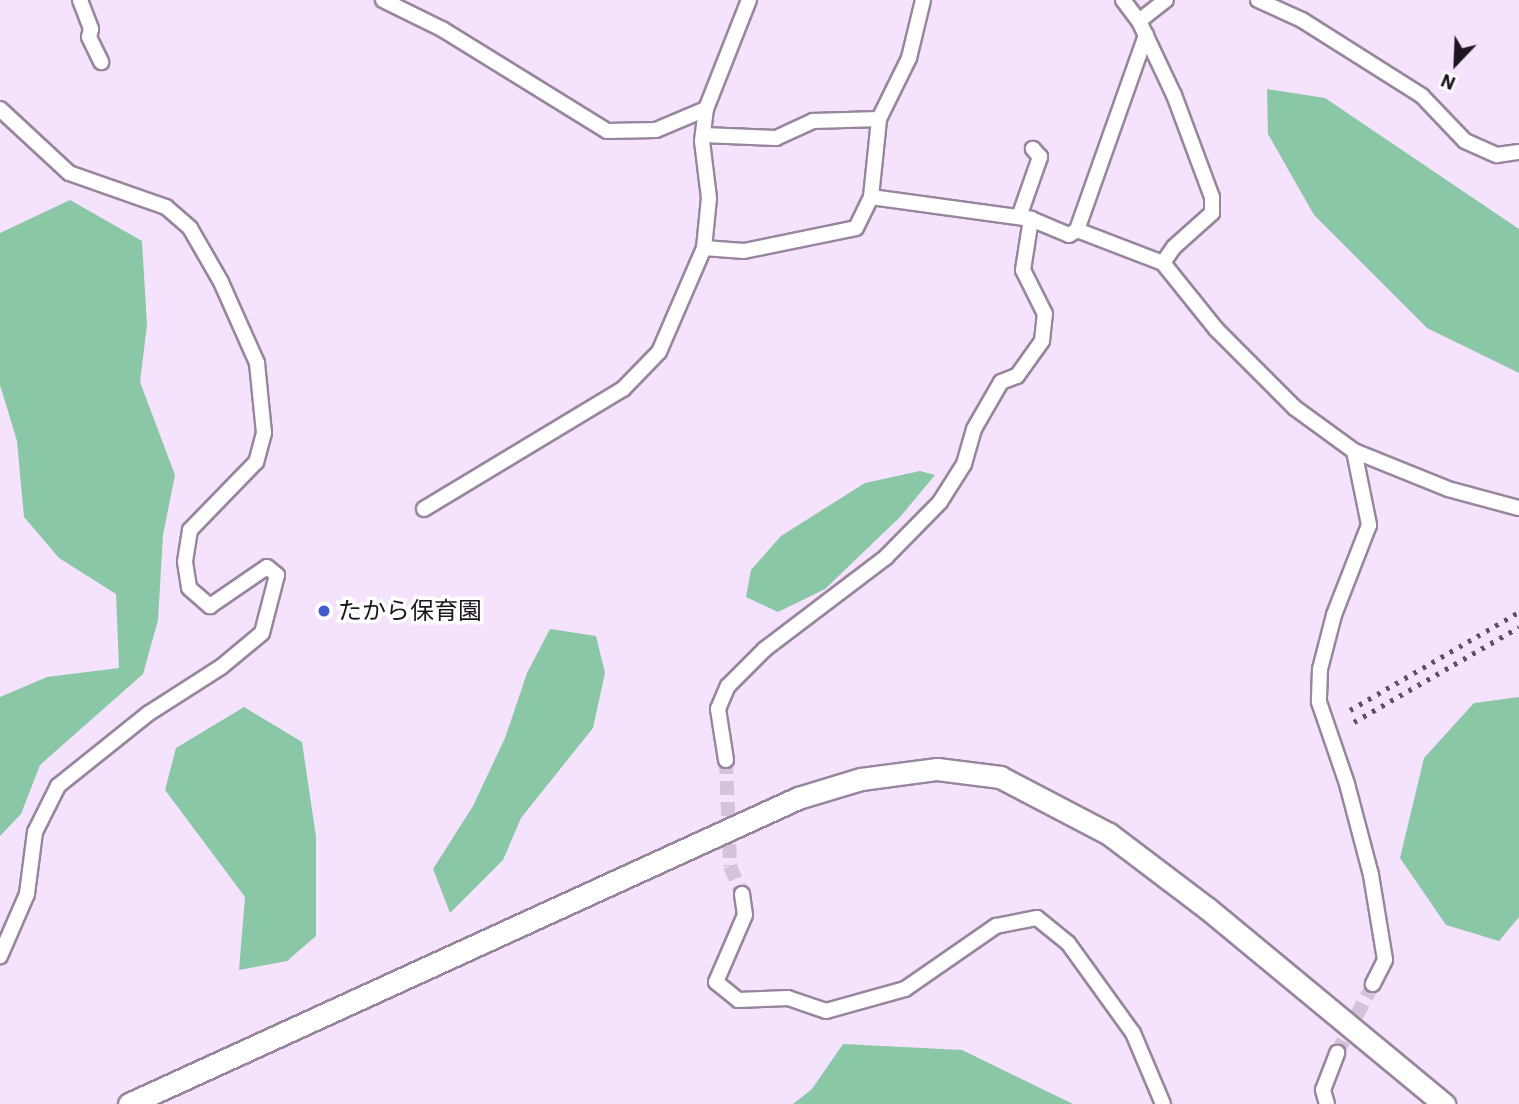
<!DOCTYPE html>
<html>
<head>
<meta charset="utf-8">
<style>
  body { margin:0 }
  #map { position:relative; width:1519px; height:1104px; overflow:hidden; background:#f5e2fc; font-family:"IBM Plex Sans","Noto Sans JP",sans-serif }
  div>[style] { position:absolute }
  .forest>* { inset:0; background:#8ac7a7 }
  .street-tunnel>* { height:14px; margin-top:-7px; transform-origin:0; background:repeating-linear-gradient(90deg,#d4c3db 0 14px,transparent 0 21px) }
  .roads { filter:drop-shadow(2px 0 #98869e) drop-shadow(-2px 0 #98869e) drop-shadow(0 2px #98869e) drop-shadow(0 -2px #98869e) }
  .street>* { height:14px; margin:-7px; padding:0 7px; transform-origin:7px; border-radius:7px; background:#fff }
  .secondary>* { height:21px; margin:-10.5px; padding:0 10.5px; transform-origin:10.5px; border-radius:10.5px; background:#fff }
  .rail>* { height:5px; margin-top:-2.5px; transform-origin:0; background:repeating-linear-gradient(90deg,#5e5362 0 3.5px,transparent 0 10.5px) }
  .dots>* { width:19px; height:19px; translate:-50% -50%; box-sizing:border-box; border:4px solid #fff; border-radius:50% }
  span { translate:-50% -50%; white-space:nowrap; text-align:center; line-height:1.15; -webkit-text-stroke:7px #fff; paint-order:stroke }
  .poi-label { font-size:24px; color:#1c151e }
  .left { translate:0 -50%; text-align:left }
  .north { position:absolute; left:1421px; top:28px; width:70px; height:70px; -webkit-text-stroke:5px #fff; paint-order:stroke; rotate:203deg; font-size:19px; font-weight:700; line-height:28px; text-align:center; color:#1c151e }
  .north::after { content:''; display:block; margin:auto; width:24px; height:32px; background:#1c151e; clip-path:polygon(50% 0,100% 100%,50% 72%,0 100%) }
</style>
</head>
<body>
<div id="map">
  <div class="forest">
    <i style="clip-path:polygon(1267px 89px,1325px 98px,1519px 229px,1519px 373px,1427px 328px,1314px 215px,1268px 134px)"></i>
    <i style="clip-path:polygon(70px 200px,142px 241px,147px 325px,140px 382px,175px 475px,163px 535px,158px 620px,143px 674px,40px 765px,21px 814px,0 836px,0 697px,47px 677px,119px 668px,116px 594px,59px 558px,24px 517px,17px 441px,0 385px,0 233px)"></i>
    <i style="clip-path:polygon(920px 471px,935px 475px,900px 517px,825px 589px,778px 612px,746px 597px,751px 570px,781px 536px,865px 483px)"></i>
    <i style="clip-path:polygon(550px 629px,596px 636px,605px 673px,593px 728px,521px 818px,503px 860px,450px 913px,433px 869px,473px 806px,505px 738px,527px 673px)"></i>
    <i style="clip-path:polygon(1519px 697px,1519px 917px,1499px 941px,1446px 925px,1400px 858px,1424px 758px,1474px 703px)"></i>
    <i style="clip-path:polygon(244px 707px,302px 742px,316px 837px,316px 936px,287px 961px,239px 970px,245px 897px,165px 790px,176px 748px)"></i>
    <i style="clip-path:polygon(843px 1044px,962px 1050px,1073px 1104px,793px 1104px,812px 1089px)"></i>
  </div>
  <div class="street-tunnel">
    <i style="left:726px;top:760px;width:106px;rotate:87.8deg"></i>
    <i style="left:730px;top:866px;width:30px;rotate:67deg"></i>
    <i style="left:1337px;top:1053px;width:78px;rotate:-62.4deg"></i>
  </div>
  <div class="roads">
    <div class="street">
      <i style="left:80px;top:0;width:31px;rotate:69deg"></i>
      <i style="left:91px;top:29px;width:8px;rotate:104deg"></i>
      <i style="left:89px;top:37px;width:28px;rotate:64deg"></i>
      <i style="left:383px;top:0;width:66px;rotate:26.2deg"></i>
      <i style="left:442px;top:29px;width:194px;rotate:31.7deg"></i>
      <i style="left:607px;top:131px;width:49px;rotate:-1.2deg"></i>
      <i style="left:656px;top:130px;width:54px;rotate:-22.8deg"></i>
      <i style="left:1123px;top:0;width:26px;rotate:53deg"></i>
      <i style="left:1139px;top:21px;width:82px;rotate:64.7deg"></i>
      <i style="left:1174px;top:95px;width:109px;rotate:69.6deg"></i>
      <i style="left:1212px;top:197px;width:16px;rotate:90deg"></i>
      <i style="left:1212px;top:213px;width:51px;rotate:138.2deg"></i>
      <i style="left:1174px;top:247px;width:19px;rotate:125deg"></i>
      <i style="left:1258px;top:0;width:48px;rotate:24.4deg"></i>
      <i style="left:1302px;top:20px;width:142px;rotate:32.3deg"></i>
      <i style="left:1422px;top:96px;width:62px;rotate:46.3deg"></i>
      <i style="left:1465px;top:141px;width:35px;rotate:24deg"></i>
      <i style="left:1497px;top:155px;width:22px;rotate:-8deg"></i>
      <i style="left:1139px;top:21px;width:34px;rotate:-38deg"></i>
      <i style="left:0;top:109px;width:94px;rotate:42.8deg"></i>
      <i style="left:69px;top:173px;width:103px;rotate:19.3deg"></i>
      <i style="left:166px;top:207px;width:32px;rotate:41deg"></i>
      <i style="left:190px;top:228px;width:62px;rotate:60.1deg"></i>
      <i style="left:221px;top:282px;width:89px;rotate:66deg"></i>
      <i style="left:257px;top:363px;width:70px;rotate:84.3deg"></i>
      <i style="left:264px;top:433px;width:30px;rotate:105deg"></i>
      <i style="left:256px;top:462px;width:95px;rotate:134.1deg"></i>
      <i style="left:190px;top:530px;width:32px;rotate:99deg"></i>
      <i style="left:185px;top:562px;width:26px;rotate:81deg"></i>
      <i style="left:189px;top:588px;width:28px;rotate:41deg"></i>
      <i style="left:210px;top:606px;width:69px;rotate:-34.4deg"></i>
      <i style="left:267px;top:567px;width:13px;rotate:39deg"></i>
      <i style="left:277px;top:575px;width:60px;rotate:104.5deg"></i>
      <i style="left:262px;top:633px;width:53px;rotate:140.3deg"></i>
      <i style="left:221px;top:667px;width:85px;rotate:147.4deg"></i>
      <i style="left:149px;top:713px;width:117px;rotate:141.3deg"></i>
      <i style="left:58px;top:786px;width:51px;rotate:116.6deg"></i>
      <i style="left:35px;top:832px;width:63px;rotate:97.4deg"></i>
      <i style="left:27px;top:894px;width:68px;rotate:113.5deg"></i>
      <i style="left:703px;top:135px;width:73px;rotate:2.4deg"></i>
      <i style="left:776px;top:138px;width:41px;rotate:-24.7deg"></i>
      <i style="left:813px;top:121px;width:66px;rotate:-1.7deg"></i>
      <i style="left:871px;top:197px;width:162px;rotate:7.8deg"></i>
      <i style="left:1031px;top:219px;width:41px;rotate:22.8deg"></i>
      <i style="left:1069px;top:235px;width:9px;rotate:-32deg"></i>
      <i style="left:1077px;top:230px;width:92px;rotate:21deg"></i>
      <i style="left:1163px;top:263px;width:85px;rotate:51.2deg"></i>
      <i style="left:1216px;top:329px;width:112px;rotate:45deg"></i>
      <i style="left:1295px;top:408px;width:73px;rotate:36.1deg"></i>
      <i style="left:1354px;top:451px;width:101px;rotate:22deg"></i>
      <i style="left:1448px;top:489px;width:73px;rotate:15deg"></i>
      <i style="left:1019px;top:217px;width:64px;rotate:-70.7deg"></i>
      <i style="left:1040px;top:157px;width:11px;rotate:-131deg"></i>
      <i style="left:1077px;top:230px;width:207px;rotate:-70.5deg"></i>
      <i style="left:704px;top:248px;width:40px;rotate:4.3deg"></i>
      <i style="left:744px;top:251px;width:114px;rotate:-11.6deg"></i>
      <i style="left:856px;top:228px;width:34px;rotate:-64deg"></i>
      <i style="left:871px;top:197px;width:78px;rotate:-84.1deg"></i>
      <i style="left:879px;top:119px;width:68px;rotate:-63.8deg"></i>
      <i style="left:909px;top:58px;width:60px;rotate:-76.4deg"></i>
      <i style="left:1354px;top:451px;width:76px;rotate:78.5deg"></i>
      <i style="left:1369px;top:525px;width:97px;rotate:111.3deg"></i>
      <i style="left:1334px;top:615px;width:56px;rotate:104.5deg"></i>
      <i style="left:1320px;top:669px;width:33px;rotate:92deg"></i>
      <i style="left:1319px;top:702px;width:87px;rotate:71.1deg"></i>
      <i style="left:1347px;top:784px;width:94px;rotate:75.2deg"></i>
      <i style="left:1371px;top:875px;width:86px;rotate:80.6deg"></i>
      <i style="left:1385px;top:960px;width:27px;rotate:117deg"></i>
      <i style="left:424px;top:509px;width:232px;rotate:-31.1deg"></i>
      <i style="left:623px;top:389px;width:52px;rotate:-45.8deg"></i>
      <i style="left:659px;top:352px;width:113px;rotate:-66.6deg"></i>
      <i style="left:704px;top:248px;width:50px;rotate:-84.3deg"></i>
      <i style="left:709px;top:198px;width:57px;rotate:-97deg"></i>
      <i style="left:702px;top:141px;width:32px;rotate:-83deg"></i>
      <i style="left:706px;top:109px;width:117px;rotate:-68.5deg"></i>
      <i style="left:726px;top:760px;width:52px;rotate:-98.9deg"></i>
      <i style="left:718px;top:709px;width:25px;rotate:-67deg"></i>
      <i style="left:728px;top:686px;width:52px;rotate:-45deg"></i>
      <i style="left:765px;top:649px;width:152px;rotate:-37.2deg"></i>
      <i style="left:886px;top:557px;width:77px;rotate:-45.5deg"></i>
      <i style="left:940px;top:502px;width:45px;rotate:-57.7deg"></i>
      <i style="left:964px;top:464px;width:36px;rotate:-74deg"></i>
      <i style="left:974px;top:429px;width:54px;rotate:-60.1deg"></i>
      <i style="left:1001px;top:382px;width:17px;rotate:-21deg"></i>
      <i style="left:1017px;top:376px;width:43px;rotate:-54.5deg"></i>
      <i style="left:1042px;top:341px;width:27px;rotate:-84deg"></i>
      <i style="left:1045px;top:314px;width:49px;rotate:-116.6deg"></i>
      <i style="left:1023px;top:270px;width:52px;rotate:-81.1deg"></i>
      <i style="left:742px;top:894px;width:21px;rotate:82deg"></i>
      <i style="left:745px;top:915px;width:73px;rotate:113.4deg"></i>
      <i style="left:716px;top:982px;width:28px;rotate:39deg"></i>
      <i style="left:738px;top:1000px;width:50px;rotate:-2.3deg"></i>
      <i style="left:788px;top:998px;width:40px;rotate:18.9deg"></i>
      <i style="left:826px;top:1011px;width:82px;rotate:-15.6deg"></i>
      <i style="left:905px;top:989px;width:111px;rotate:-34.7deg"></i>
      <i style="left:996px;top:926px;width:42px;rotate:-11deg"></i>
      <i style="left:1037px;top:918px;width:40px;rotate:39deg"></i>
      <i style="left:1068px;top:943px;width:111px;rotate:54.2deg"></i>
      <i style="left:1133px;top:1033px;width:77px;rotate:67.1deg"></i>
      <i style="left:1327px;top:1104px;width:15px;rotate:-106deg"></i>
      <i style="left:1323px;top:1090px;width:40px;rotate:-69deg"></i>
    </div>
    <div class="secondary">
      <i style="left:129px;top:1104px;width:736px;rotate:-24.58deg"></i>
      <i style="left:798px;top:798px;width:66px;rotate:-16.8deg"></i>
      <i style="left:861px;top:779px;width:77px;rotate:-7.5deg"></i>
      <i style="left:937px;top:769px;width:64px;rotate:7.2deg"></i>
      <i style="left:1000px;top:777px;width:123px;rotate:27.6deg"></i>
      <i style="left:1109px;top:834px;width:123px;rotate:37.1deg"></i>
      <i style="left:1207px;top:908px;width:308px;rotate:39.6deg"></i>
    </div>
  </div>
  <div class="rail">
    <i style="left:1350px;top:710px;width:195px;rotate:-30.1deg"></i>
    <i style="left:1354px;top:722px;width:190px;rotate:-29.9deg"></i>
  </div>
  <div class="dots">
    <i style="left:324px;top:611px;background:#415ccf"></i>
  </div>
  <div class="poi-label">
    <span class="left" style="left:338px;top:611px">たから保育園</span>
  </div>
  <div class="north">N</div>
</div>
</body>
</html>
